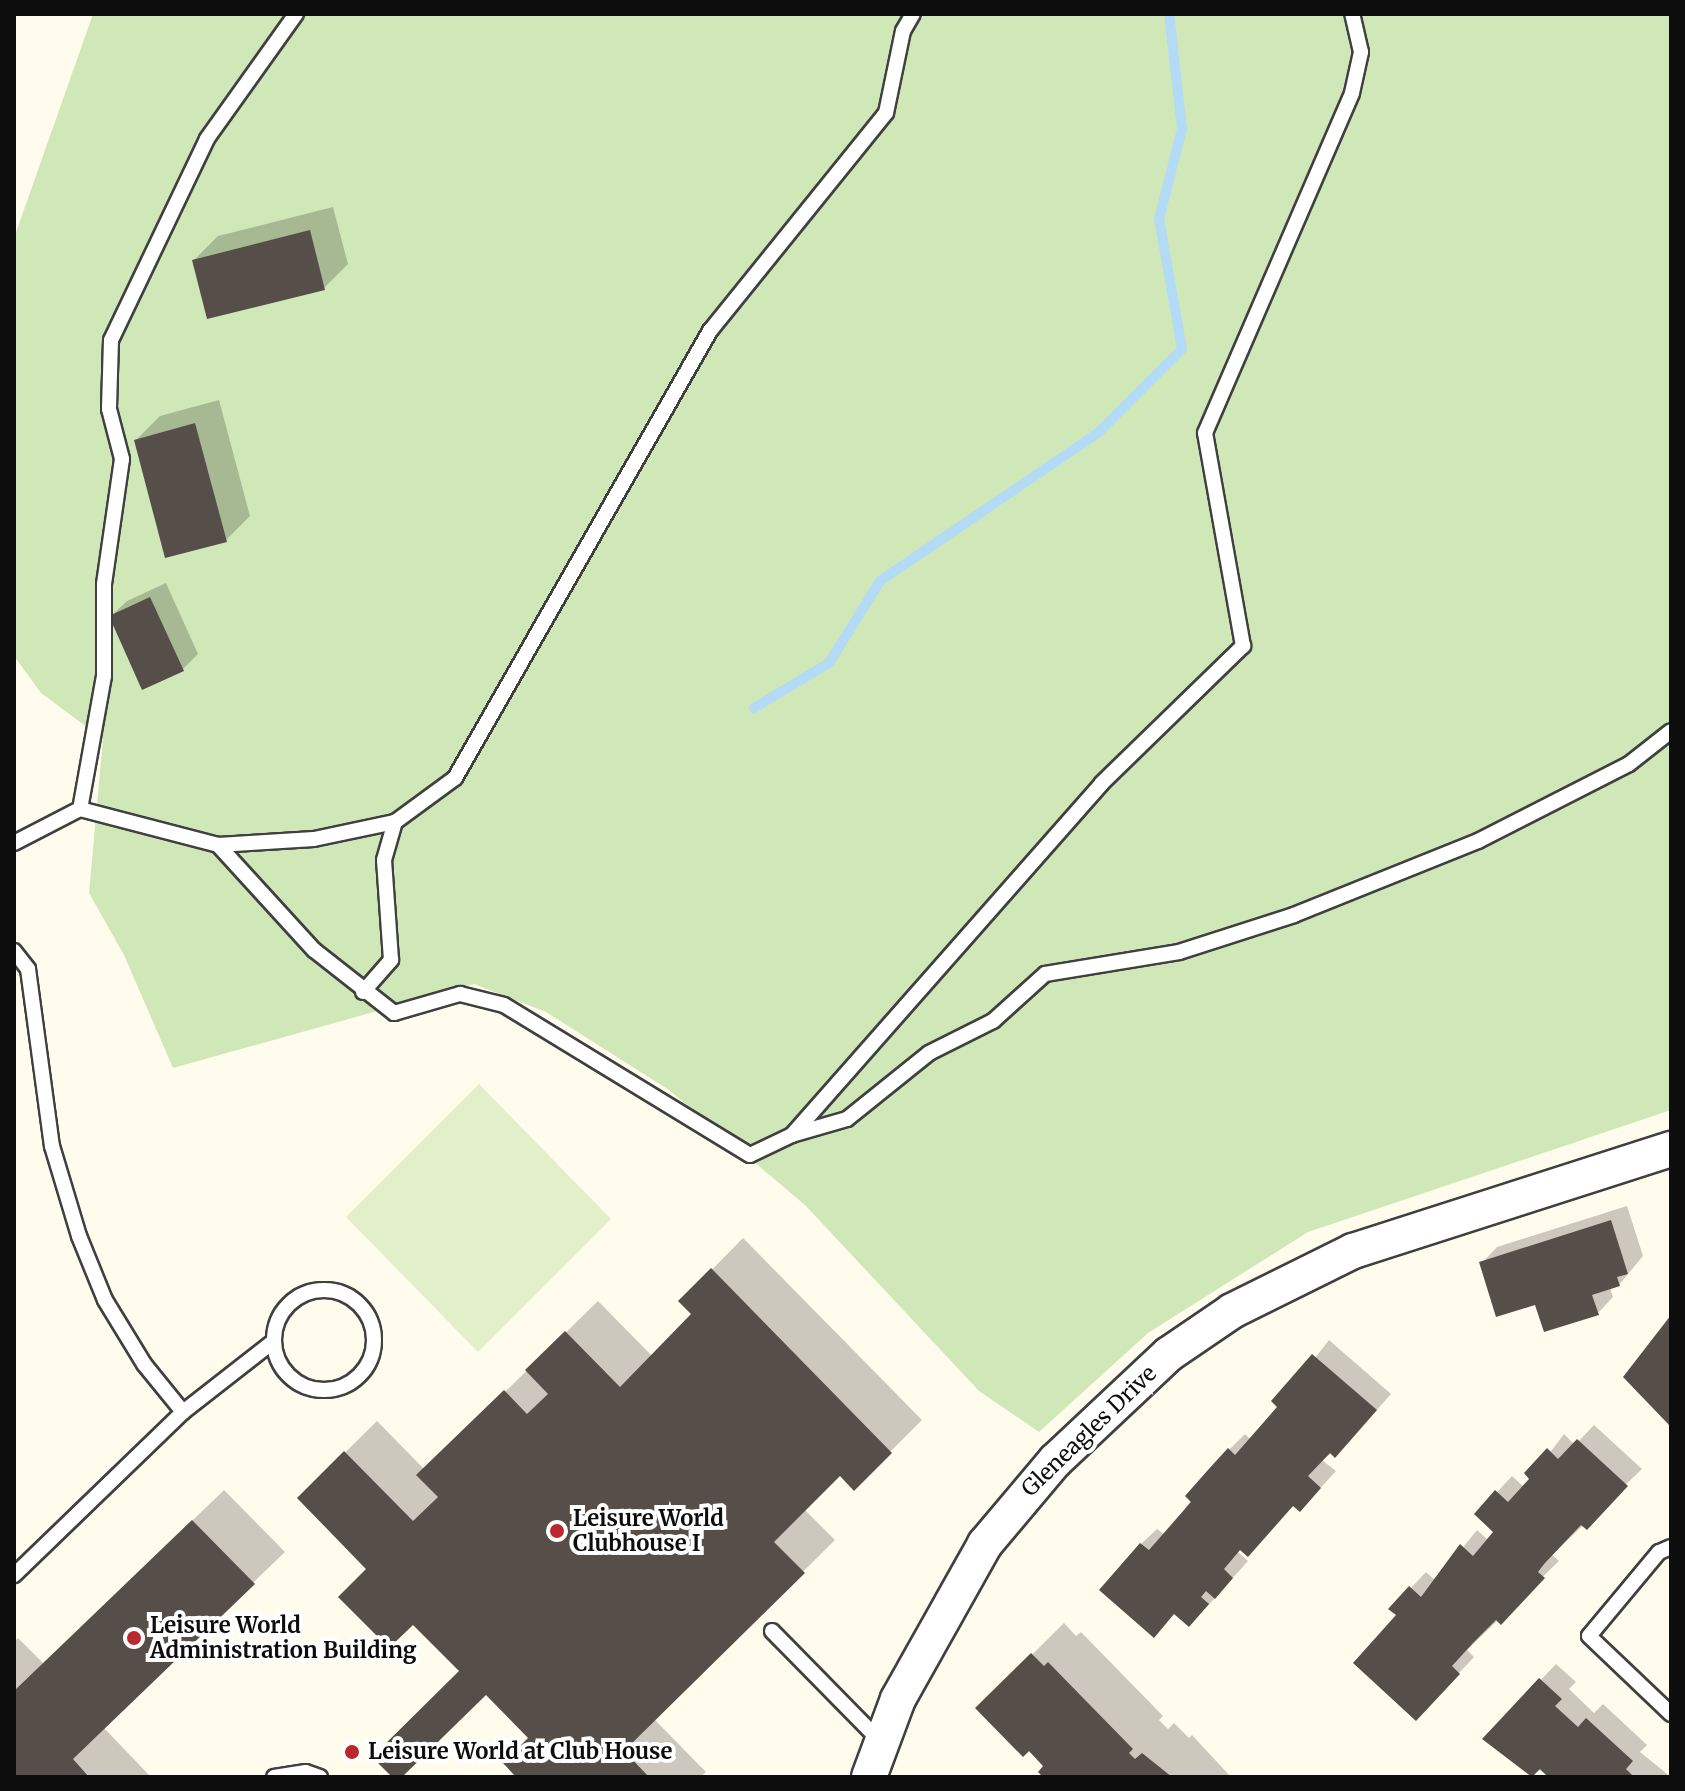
<!DOCTYPE html>
<html>
<head>
<meta charset="utf-8">
<style>
  body { margin:0 }
  #map { position:relative; width:1685px; height:1791px; overflow:hidden; background:#fffbed; font-family:Merriweather,serif }
  div>[style] { position:absolute }
  .green>* { inset:0; background:#d0e8b8 }
  .pitch>* { inset:0; background:#e2efc9 }
  .shadow>* { inset:0; background:#0003 }
  .stream>* { height:10px; margin:-5px; padding:0 5px; transform-origin:5px; border-radius:5px; background:#b3dbf5 }
  .building>* { inset:0; background:#554e49 }
  .roads { filter:drop-shadow(2px 0 #404040) drop-shadow(-2px 0 #404040) drop-shadow(0 2px #404040) drop-shadow(0 -2px #404040) }
  .service>* { height:14px; margin:-7px; padding:0 7px; transform-origin:7px; border-radius:7px; background:#fff }
  .service>.ring { margin:-7px; padding:0; box-sizing:content-box; background:none; border:14px solid #fff; border-radius:50% }
  .tertiary>* { height:34px; margin:-17px; padding:0 17px; transform-origin:17px; border-radius:17px; background:#fff }
  .dots>* { width:22px; height:22px; translate:-50% -50%; box-sizing:border-box; border:4px solid #fff; border-radius:50% }
  span { translate:-50% -50%; white-space:nowrap; text-align:center; line-height:1.15; -webkit-text-stroke:8px #fff; paint-order:stroke }
  .street-label { font-size:22px; color:#0d0d0d }
  .poi-label { font-size:22px; color:#0d0d0d; font-weight:700 }
  .left { translate:0 -50%; text-align:left }
  .frame { position:absolute; inset:0; border:16px solid #0d0d0d; pointer-events:none }
</style>
</head>
<body>
<div id="map">
  <div class="green">
    <i style="clip-path:polygon(93px 14px,1671px 14px,1671px 1110px,1308px 1232px,1148px 1333px,1039px 1432px,979px 1391px,805px 1205px,669px 1090px,546px 1012px,474px 984px,173px 1068px,124px 955px,89px 893px,103px 739px,41px 693px,14px 656px,14px 238px)"></i>
  </div>
  <div class="pitch">
    <i style="clip-path:polygon(479px 1084px,611px 1219px,478px 1352px,346px 1217px)"></i>
  </div>
  <div class="shadow">
    <i style="clip-path:polygon(333px 207px,348px 264px,324px 288px,194px 260px,218px 236px)"></i>
    <i style="clip-path:polygon(219px 400px,250px 516px,226px 540px,136px 440px,160px 416px)"></i>
    <i style="clip-path:polygon(166px 583px,198px 654px,182px 670px,111px 616px,127px 601px)"></i>
    <i style="clip-path:polygon(1627px 1206px,1643px 1256px,1619px 1285px,1610px 1288px,1613px 1297px,1598px 1313px,1536px 1302px,1482px 1263px,1497px 1247px)"></i>
    <i style="clip-path:polygon(743px 1238px,922px 1420px,854px 1488px,840px 1473px,804px 1509px,835px 1540px,654px 1719px,706px 1772px,700px 1777px,519px 1777px,531px 1738px,486px 1692px,395px 1777px,461px 1671px,299px 1498px,377px 1421px,425px 1470px,598px 1301px,652px 1356px,694px 1314px,681px 1301px)"></i>
    <i style="clip-path:polygon(1329px 1340px,1391px 1394px,1350px 1440px,1322px 1460px,1336px 1471px,1315px 1494px,1294px 1504px,1241px 1549px,1238px 1552px,1248px 1561px,1205px 1609px,1141px 1544px,1157px 1529px,1165px 1535px,1229px 1450px,1245px 1434px,1251px 1440px)"></i>
    <i style="clip-path:polygon(1594px 1425px,1642px 1469px,1552px 1555px,1559px 1561px,1467px 1650px,1474px 1657px,1431px 1703px,1399px 1615px,1391px 1609px,1426px 1572px,1436px 1581px,1477px 1530px,1489px 1541px,1496px 1532px,1477px 1514px,1512px 1476px,1524px 1487px,1564px 1434px,1575px 1445px)"></i>
    <i style="clip-path:polygon(224px 1490px,285px 1552px,103px 1727px,151px 1777px,14px 1777px,14px 1642px,18px 1638px,44px 1664px)"></i>
    <i style="clip-path:polygon(1064px 1623px,1076px 1636px,1081px 1632px,1121px 1673px,1163px 1716px,1159px 1720px,1168px 1729px,1174px 1723px,1189px 1738px,1192px 1735px,1231px 1777px,1046px 1777px,1046px 1766px,978px 1708px)"></i>
    <i style="clip-path:polygon(1556px 1664px,1576px 1682px,1569px 1689px,1594px 1713px,1603px 1704px,1647px 1745px,1640px 1752px,1671px 1777px,1551px 1777px,1485px 1739px)"></i>
  </div>
  <div class="stream">
    <i style="left:754px;top:708px;width:87px;rotate:-31deg"></i>
    <i style="left:829px;top:663px;width:97px;rotate:-58.1deg"></i>
    <i style="left:880px;top:581px;width:265px;rotate:-34.2deg"></i>
    <i style="left:1099px;top:432px;width:117px;rotate:-45deg"></i>
    <i style="left:1182px;top:349px;width:132px;rotate:-100deg"></i>
    <i style="left:1159px;top:219px;width:93px;rotate:-75.7deg"></i>
    <i style="left:1182px;top:129px;width:116px;rotate:-96.4deg"></i>
  </div>
  <div class="building">
    <i style="clip-path:polygon(310px 230px,325px 290px,207px 319px,192px 260px)"></i>
    <i style="clip-path:polygon(195px 423px,227px 542px,165px 558px,134px 440px)"></i>
    <i style="clip-path:polygon(150px 597px,184px 671px,142px 690px,109px 616px)"></i>
    <i style="clip-path:polygon(1611px 1220px,1628px 1274px,1617px 1277px,1620px 1286px,1592px 1295px,1599px 1315px,1544px 1332px,1535px 1305px,1496px 1317px,1479px 1262px)"></i>
    <i style="clip-path:polygon(711px 1268px,892px 1453px,854px 1491px,840px 1476px,774px 1542px,805px 1573px,624px 1751px,649px 1777px,516px 1777px,503px 1763px,528px 1738px,486px 1695px,402px 1777px,392px 1777px,372px 1757px,459px 1671px,413px 1625px,389px 1648px,338px 1597px,366px 1569px,297px 1498px,344px 1451px,413px 1521px,438px 1497px,416px 1475px,504px 1390px,527px 1414px,548px 1394px,525px 1370px,565px 1331px,620px 1387px,691px 1314px,678px 1301px)"></i>
    <i style="clip-path:polygon(1671px 1315px,1671px 1427px,1623px 1377px)"></i>
    <i style="clip-path:polygon(1312px 1354px,1377px 1410px,1335px 1458px,1330px 1453px,1308px 1476px,1321px 1488px,1300px 1512px,1293px 1506px,1248px 1557px,1240px 1550px,1224px 1569px,1233px 1578px,1215px 1599px,1206px 1591px,1201px 1597px,1209px 1604px,1189px 1627px,1174px 1614px,1154px 1638px,1099px 1590px,1140px 1543px,1149px 1550px,1191px 1502px,1185px 1496px,1207px 1471px,1228px 1448px,1235px 1455px,1277px 1407px,1271px 1401px)"></i>
    <i style="clip-path:polygon(1577px 1439px,1628px 1486px,1587px 1530px,1581px 1525px,1545px 1563px,1538px 1572px,1545px 1578px,1501px 1625px,1496px 1620px,1473px 1643px,1452px 1666px,1460px 1674px,1416px 1721px,1353px 1663px,1396px 1615px,1388px 1609px,1409px 1586px,1421px 1597px,1460px 1544px,1473px 1556px,1493px 1532px,1474px 1514px,1495px 1490px,1508px 1502px,1529px 1479px,1524px 1473px,1547px 1448px,1558px 1459px)"></i>
    <i style="clip-path:polygon(192px 1520px,255px 1584px,73px 1759px,89px 1777px,14px 1777px,14px 1691px)"></i>
    <i style="clip-path:polygon(1031px 1653px,1044px 1666px,1048px 1662px,1089px 1704px,1133px 1749px,1129px 1753px,1135px 1759px,1142px 1753px,1172px 1777px,1043px 1777px,1038px 1772px,1043px 1766px,1029px 1751px,1023px 1757px,975px 1708px)"></i>
    <i style="clip-path:polygon(1539px 1678px,1562px 1699px,1555px 1706px,1578px 1727px,1586px 1718px,1633px 1761px,1626px 1769px,1634px 1777px,1548px 1777px,1540px 1769px,1532px 1777px,1482px 1739px)"></i>
  </div>
  <div class="roads">
    <div class="service">
      <i style="left:296px;top:14px;width:153px;rotate:125.5deg"></i>
      <i style="left:207px;top:139px;width:223px;rotate:115.5deg"></i>
      <i style="left:111px;top:340px;width:69px;rotate:91.7deg"></i>
      <i style="left:109px;top:409px;width:52px;rotate:75.4deg"></i>
      <i style="left:122px;top:459px;width:126px;rotate:98.2deg"></i>
      <i style="left:104px;top:584px;width:92px;rotate:90deg"></i>
      <i style="left:104px;top:676px;width:135px;rotate:100.2deg"></i>
      <i style="left:80px;top:809px;width:143px;rotate:14.6deg"></i>
      <i style="left:218px;top:845px;width:96px;rotate:-3.6deg"></i>
      <i style="left:314px;top:839px;width:83px;rotate:-11.9deg"></i>
      <i style="left:395px;top:822px;width:74px;rotate:-36.3deg"></i>
      <i style="left:455px;top:778px;width:515px;rotate:-60.3deg"></i>
      <i style="left:710px;top:331px;width:280px;rotate:-51.1deg"></i>
      <i style="left:886px;top:113px;width:84px;rotate:-78.3deg"></i>
      <i style="left:903px;top:31px;width:20px;rotate:-60deg"></i>
      <i style="left:14px;top:843px;width:74px;rotate:-27.3deg"></i>
      <i style="left:218px;top:845px;width:142px;rotate:47.6deg"></i>
      <i style="left:314px;top:950px;width:102px;rotate:38.2deg"></i>
      <i style="left:394px;top:1013px;width:69px;rotate:-16.1deg"></i>
      <i style="left:460px;top:994px;width:45px;rotate:14deg"></i>
      <i style="left:504px;top:1005px;width:288px;rotate:31.4deg"></i>
      <i style="left:750px;top:1155px;width:47px;rotate:-25.5deg"></i>
      <i style="left:792px;top:1135px;width:469px;rotate:-48.6deg"></i>
      <i style="left:1102px;top:783px;width:197px;rotate:-44.2deg"></i>
      <i style="left:1243px;top:646px;width:216px;rotate:-100.1deg"></i>
      <i style="left:1205px;top:433px;width:370px;rotate:-66.6deg"></i>
      <i style="left:1352px;top:93px;width:42px;rotate:-77.6deg"></i>
      <i style="left:1361px;top:52px;width:39px;rotate:-103deg"></i>
      <i style="left:14px;top:951px;width:23px;rotate:52deg"></i>
      <i style="left:28px;top:969px;width:179px;rotate:82.3deg"></i>
      <i style="left:52px;top:1146px;width:94px;rotate:73.3deg"></i>
      <i style="left:79px;top:1236px;width:69px;rotate:67.9deg"></i>
      <i style="left:105px;top:1300px;width:75px;rotate:58.6deg"></i>
      <i style="left:144px;top:1364px;width:62px;rotate:50.9deg"></i>
      <i style="left:183px;top:1412px;width:235px;rotate:136deg"></i>
      <i style="left:363px;top:992px;width:43px;rotate:-48.8deg"></i>
      <i style="left:391px;top:960px;width:100px;rotate:-94deg"></i>
      <i style="left:384px;top:860px;width:40px;rotate:-74deg"></i>
      <i style="left:795px;top:1134px;width:54px;rotate:-16.1deg"></i>
      <i style="left:847px;top:1119px;width:105px;rotate:-38.8deg"></i>
      <i style="left:929px;top:1053px;width:72px;rotate:-26.6deg"></i>
      <i style="left:993px;top:1021px;width:70px;rotate:-42.1deg"></i>
      <i style="left:1045px;top:974px;width:136px;rotate:-9.3deg"></i>
      <i style="left:1179px;top:952px;width:121px;rotate:-17.8deg"></i>
      <i style="left:1294px;top:915px;width:198px;rotate:-21.9deg"></i>
      <i style="left:1478px;top:841px;width:169px;rotate:-27deg"></i>
      <i style="left:1629px;top:764px;width:53px;rotate:-38.2deg"></i>
      <i class="ring" style="left:274px;top:1290px;width:86px;height:86px"></i>
      <i style="left:183px;top:1412px;width:115px;rotate:-38deg"></i>
      <i style="left:1671px;top:1547px;width:13px;rotate:157deg"></i>
      <i style="left:1659px;top:1552px;width:109px;rotate:129.8deg"></i>
      <i style="left:1589px;top:1636px;width:113px;rotate:43.6deg"></i>
      <i style="left:772px;top:1631px;width:154px;rotate:45.5deg"></i>
      <i style="left:274px;top:1777px;width:32px;rotate:-9deg"></i>
      <i style="left:306px;top:1772px;width:15px;rotate:20deg"></i>
    </div>
    <div class="tertiary">
      <i style="left:869px;top:1777px;width:83px;rotate:-69.6deg"></i>
      <i style="left:898px;top:1699px;width:178px;rotate:-60.7deg"></i>
      <i style="left:985px;top:1544px;width:109px;rotate:-49.9deg"></i>
      <i style="left:1055px;top:1461px;width:156px;rotate:-43.2deg"></i>
      <i style="left:1169px;top:1354px;width:76px;rotate:-34.3deg"></i>
      <i style="left:1232px;top:1311px;width:135px;rotate:-26.4deg"></i>
      <i style="left:1353px;top:1251px;width:334px;rotate:-17.8deg"></i>
    </div>
  </div>
  <div class="dots">
    <i style="left:557px;top:1531px;background:#ba282d"></i>
    <i style="left:134px;top:1638px;background:#ba282d"></i>
    <i style="left:352px;top:1752px;background:#ba282d"></i>
  </div>
  <div class="street-label">
    <span style="left:1089px;top:1431px;rotate:-44deg">Gleneagles Drive</span>
  </div>
  <div class="poi-label">
    <span class="left" style="left:573px;top:1531px">Leisure World<br>Clubhouse I</span>
    <span class="left" style="left:150px;top:1638px">Leisure World<br>Administration Building</span>
    <span class="left" style="left:368px;top:1752px">Leisure World at Club House</span>
  </div>
  <div class="frame"></div>
</div>
</body>
</html>
